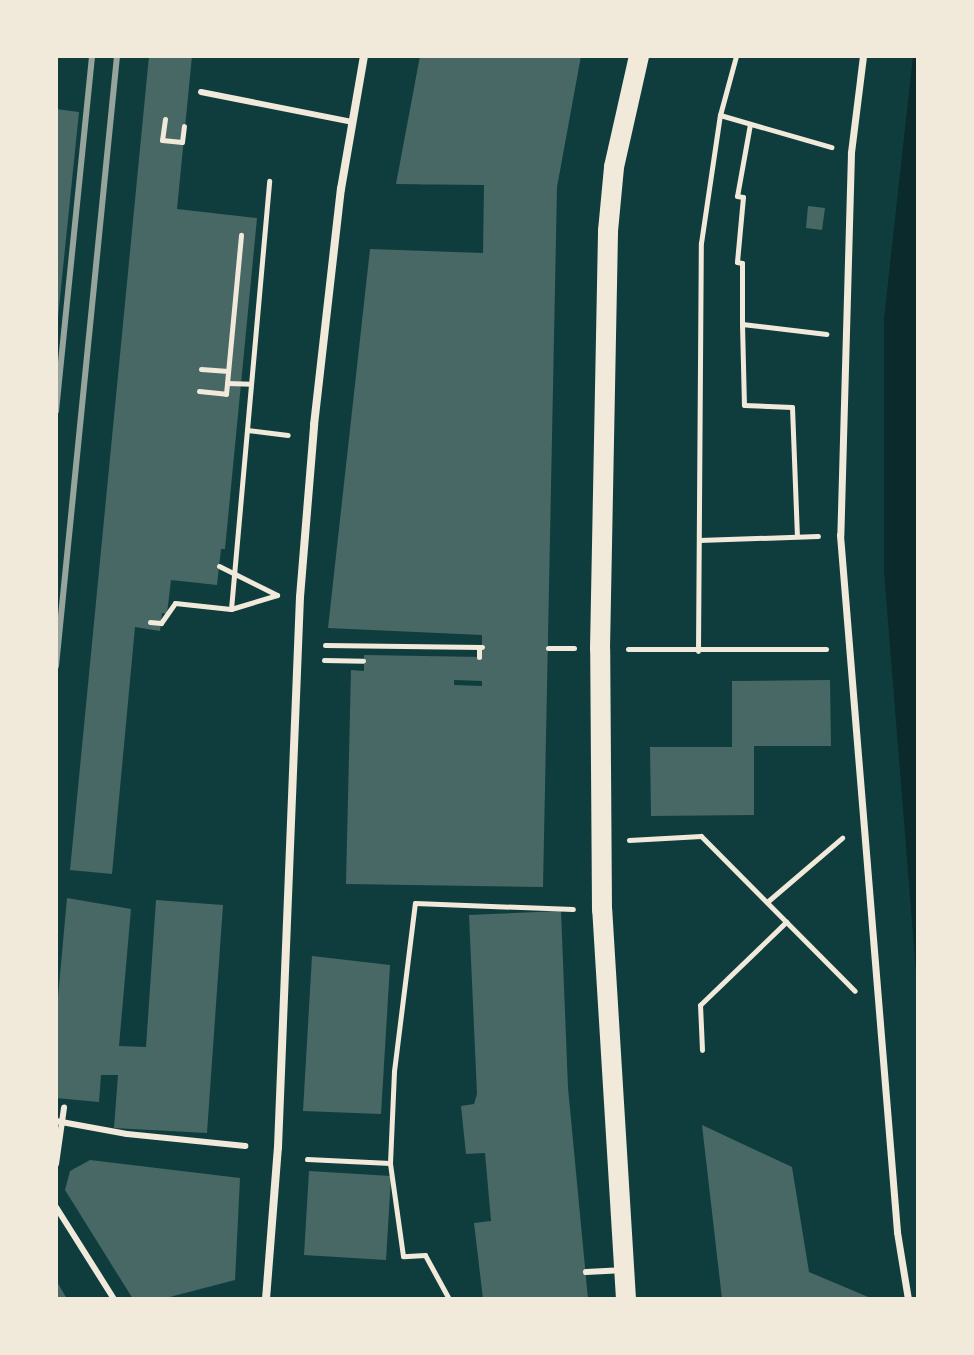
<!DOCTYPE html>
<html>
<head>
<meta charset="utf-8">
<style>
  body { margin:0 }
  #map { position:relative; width:974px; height:1355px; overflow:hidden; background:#0f3d3e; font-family:Helvetica,sans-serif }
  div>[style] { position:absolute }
  .water>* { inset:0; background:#0a2a2b }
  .building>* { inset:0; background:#486865 }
  .path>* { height:5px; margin:-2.5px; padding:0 2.5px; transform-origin:2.5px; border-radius:2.5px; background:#f1e9da }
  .service>* { height:6px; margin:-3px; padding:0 3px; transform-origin:3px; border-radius:3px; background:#f1e9da }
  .pedestrian>* { height:7px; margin:-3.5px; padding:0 3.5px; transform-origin:3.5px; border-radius:3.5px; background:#f1e9da }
  .minor>* { height:8px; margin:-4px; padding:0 4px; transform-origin:4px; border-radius:4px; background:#f1e9da }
  .primary>* { height:20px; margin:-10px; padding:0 10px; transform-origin:10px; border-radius:10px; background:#f1e9da }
  .rail>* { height:6px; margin:-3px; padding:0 3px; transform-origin:3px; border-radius:3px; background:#97a49c }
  span { translate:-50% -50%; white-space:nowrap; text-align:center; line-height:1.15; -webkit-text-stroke:7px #f1e9da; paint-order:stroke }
  .frame { position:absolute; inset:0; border:58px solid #f1e9da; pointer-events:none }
</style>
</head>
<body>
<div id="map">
  <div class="water">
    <i style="clip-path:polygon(913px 56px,918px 56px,918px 997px,884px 571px,884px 319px)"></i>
  </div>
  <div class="building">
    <i style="clip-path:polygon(149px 56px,192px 56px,177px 209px,257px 218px,225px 549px,221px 549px,217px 585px,171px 580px,167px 614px,162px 613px,160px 631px,135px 627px,112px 874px,70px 870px)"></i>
    <i style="clip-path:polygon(evenodd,420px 56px,581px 56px,557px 187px,543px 887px,346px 884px,351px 670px,364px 671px,364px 655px,482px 657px,482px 635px,328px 628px,370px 249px,483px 253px,484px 185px,396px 184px,420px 56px,454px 680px,482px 681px,482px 686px,454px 685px,454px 680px)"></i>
    <i style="clip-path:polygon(56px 109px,79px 112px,58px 317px,56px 317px)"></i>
    <i style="clip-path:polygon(808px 206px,825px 208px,822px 230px,806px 228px)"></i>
    <i style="clip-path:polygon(830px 680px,831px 746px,754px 746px,754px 815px,651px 816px,650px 747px,732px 747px,732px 681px)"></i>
    <i style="clip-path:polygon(67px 898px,131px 909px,119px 1046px,146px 1047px,156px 900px,223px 905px,207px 1133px,114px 1128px,118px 1075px,101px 1075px,99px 1102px,56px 1098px,56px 1019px)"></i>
    <i style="clip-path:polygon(561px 911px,568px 1088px,588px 1299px,483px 1299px,474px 1223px,491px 1221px,485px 1153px,466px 1154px,461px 1106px,474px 1104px,477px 1094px,469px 915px)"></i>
    <i style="clip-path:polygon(312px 956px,390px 965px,381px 1114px,303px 1111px)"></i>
    <i style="clip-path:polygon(702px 1125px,792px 1167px,809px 1272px,873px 1299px,722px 1299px)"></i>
    <i style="clip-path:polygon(90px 1160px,240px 1178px,235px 1280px,162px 1299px,133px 1299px,65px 1190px,70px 1171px)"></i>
    <i style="clip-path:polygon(309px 1171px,391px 1176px,386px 1260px,304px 1255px)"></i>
    <i style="clip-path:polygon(56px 1280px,67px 1299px,56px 1299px)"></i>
  </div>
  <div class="path">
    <i style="left:720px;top:115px;width:116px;rotate:16.1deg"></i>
    <i style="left:165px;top:119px;width:21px;rotate:98deg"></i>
    <i style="left:162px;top:140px;width:20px;rotate:6deg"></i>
    <i style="left:182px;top:142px;width:16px;rotate:-83deg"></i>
    <i style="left:750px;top:124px;width:73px;rotate:100.2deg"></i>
    <i style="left:737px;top:196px;width:6px;rotate:9deg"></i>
    <i style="left:743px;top:197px;width:65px;rotate:95.3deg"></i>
    <i style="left:737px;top:262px;width:5px;rotate:11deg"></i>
    <i style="left:742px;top:263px;width:61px;rotate:90deg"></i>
    <i style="left:742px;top:324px;width:85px;rotate:6.8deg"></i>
    <i style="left:742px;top:324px;width:81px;rotate:88.6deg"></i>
    <i style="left:744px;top:405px;width:48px;rotate:2.4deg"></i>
    <i style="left:792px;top:407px;width:129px;rotate:87.8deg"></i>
    <i style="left:201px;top:369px;width:27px;rotate:4deg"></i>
    <i style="left:227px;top:383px;width:24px;rotate:2deg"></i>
    <i style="left:199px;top:391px;width:27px;rotate:6deg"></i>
    <i style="left:226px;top:394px;width:160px;rotate:-84.6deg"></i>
    <i style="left:247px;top:430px;width:41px;rotate:7deg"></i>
    <i style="left:699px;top:540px;width:119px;rotate:-1.9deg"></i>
    <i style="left:219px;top:566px;width:65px;rotate:26.6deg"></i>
    <i style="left:231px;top:609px;width:430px;rotate:-84.9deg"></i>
    <i style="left:150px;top:622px;width:11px;rotate:5deg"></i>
    <i style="left:161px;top:623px;width:24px;rotate:-55deg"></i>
    <i style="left:175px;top:603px;width:56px;rotate:6.1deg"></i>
    <i style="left:231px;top:609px;width:48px;rotate:-16.9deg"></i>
    <i style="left:325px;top:645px;width:157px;rotate:0.7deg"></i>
    <i style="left:548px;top:648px;width:26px"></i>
    <i style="left:628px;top:649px;width:198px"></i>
    <i style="left:698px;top:651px;width:408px;rotate:-89.6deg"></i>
    <i style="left:701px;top:243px;width:129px;rotate:-81.6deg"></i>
    <i style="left:720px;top:115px;width:61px;rotate:-74.8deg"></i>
    <i style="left:479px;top:657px;width:10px;rotate:-90deg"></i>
    <i style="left:324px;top:660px;width:39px;rotate:1deg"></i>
    <i style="left:629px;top:840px;width:72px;rotate:-3.2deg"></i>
    <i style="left:701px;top:836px;width:218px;rotate:45.2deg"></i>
    <i style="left:767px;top:902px;width:99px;rotate:-40.5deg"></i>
    <i style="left:702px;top:1050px;width:45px;rotate:-92.5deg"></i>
    <i style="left:700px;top:1005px;width:120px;rotate:-44deg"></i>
    <i style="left:307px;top:1159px;width:83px;rotate:2.8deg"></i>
    <i style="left:449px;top:1299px;width:50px;rotate:-118.6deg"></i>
    <i style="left:425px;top:1255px;width:22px;rotate:177deg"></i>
    <i style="left:403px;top:1256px;width:94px;rotate:-98deg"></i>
    <i style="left:390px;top:1163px;width:92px;rotate:-87.5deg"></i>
    <i style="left:394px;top:1071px;width:169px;rotate:-82.9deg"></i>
    <i style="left:415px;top:903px;width:158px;rotate:2.2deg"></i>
  </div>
  <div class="service">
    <i style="left:201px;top:92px;width:155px;rotate:11.2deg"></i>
    <i style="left:56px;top:1121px;width:72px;rotate:10.4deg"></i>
    <i style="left:127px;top:1134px;width:119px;rotate:5.8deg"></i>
    <i style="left:56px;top:1164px;width:57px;rotate:-81.9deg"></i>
    <i style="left:56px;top:1207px;width:109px;rotate:57.8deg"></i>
    <i style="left:586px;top:1272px;width:34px;rotate:-3deg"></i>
  </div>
  <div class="pedestrian">
    <i style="left:863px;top:56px;width:98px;rotate:97.1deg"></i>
    <i style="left:851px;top:153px;width:382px;rotate:91.6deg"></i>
    <i style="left:840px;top:535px;width:699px;rotate:85.32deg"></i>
    <i style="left:897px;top:1232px;width:68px;rotate:80.7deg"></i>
  </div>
  <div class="minor">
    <i style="left:266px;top:1299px;width:152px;rotate:-85.5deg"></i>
    <i style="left:278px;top:1147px;width:550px;rotate:-87.71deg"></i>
    <i style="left:300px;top:597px;width:173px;rotate:-85.3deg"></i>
    <i style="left:314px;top:425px;width:238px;rotate:-83.5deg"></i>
    <i style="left:341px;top:189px;width:135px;rotate:-80.2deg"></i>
  </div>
  <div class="primary">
    <i style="left:626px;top:1299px;width:390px;rotate:-93.5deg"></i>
    <i style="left:602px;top:910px;width:261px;rotate:-90.4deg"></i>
    <i style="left:600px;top:649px;width:418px;rotate:-88.9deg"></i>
    <i style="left:608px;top:231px;width:64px;rotate:-84.6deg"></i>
    <i style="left:614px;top:167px;width:114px;rotate:-77.3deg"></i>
  </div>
  <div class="rail">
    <i style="left:56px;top:411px;width:357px;rotate:-84.2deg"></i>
    <i style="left:56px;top:666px;width:613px;rotate:-84.29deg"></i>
  </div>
  <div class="frame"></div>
</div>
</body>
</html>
